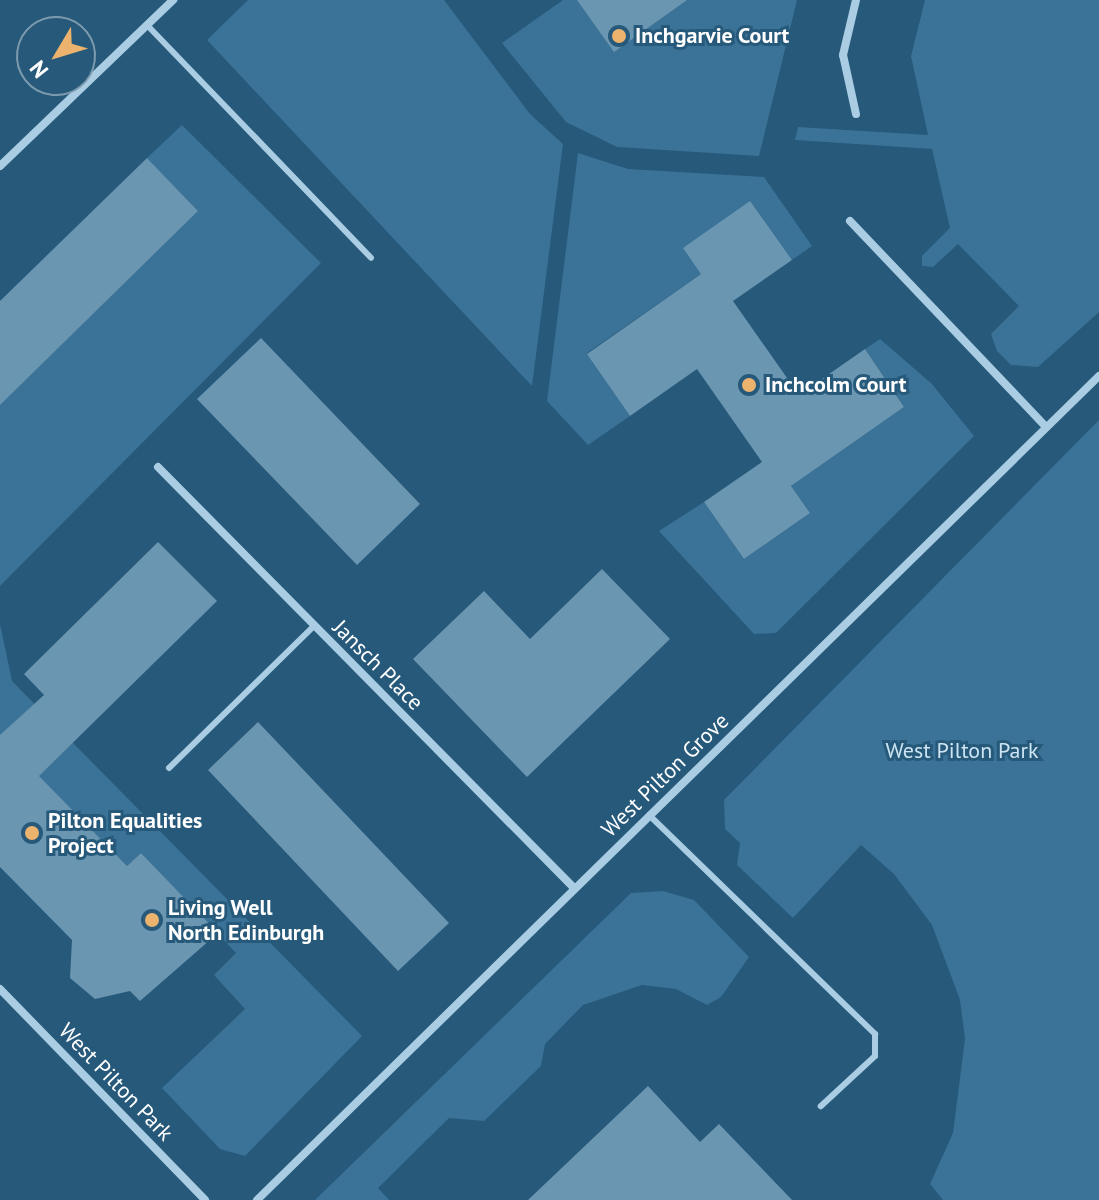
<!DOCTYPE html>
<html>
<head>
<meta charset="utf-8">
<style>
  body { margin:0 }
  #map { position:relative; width:1099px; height:1200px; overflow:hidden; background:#26597a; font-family:"PT Sans",sans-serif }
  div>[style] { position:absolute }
  .green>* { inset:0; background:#3a7397 }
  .building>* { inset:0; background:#6b96b1 }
  .lane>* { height:6px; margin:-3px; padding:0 3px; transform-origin:3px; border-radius:3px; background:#aacde3 }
  .street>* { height:8px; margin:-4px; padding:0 4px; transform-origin:4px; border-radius:4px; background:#aacde3 }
  .dots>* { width:22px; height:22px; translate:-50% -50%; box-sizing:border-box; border:4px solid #26597a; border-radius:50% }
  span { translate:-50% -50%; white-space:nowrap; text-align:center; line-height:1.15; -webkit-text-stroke:6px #26597a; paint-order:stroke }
  .poi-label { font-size:22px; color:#fff; font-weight:700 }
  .left { translate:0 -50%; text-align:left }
  .street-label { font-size:22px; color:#fff }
  .park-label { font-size:22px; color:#cce4f3 }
  .north { position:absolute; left:16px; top:16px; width:80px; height:80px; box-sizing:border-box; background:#26597a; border:2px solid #7d9baf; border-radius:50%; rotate:232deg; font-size:22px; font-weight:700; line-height:32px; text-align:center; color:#fff }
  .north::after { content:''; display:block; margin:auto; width:28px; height:36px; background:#ecb36f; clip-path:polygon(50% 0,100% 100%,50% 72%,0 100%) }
</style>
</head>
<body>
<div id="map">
  <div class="green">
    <i style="clip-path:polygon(248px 0,444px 0,530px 114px,563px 144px,532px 386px,207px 40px)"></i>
    <i style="clip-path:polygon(563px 0,797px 0,759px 156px,617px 147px,566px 122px,502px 43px)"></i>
    <i style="clip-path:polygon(925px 0,1099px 0,1099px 312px,1038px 367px,1011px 365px,997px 351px,991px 334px,1019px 306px,958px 244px,933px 267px,922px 266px,922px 256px,950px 228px,932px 149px,795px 140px,798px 127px,928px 135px,911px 56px)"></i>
    <i style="clip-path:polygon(182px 125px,321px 263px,0 586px,0 404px,198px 211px,147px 158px)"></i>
    <i style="clip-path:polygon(578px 153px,628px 169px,764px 177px,812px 246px,792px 260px,750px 202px,701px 274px,587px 353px,630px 416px,588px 445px,547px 401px)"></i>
    <i style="clip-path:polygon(880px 339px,932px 384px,974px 436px,776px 633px,754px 634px,659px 531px,704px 502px,744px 559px,810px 513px,791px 486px,904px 407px,865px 349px)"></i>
    <i style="clip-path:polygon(1099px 420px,1099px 1200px,943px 1200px,930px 1184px,953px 1133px,965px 1039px,960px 1000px,932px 925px,894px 874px,861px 845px,793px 918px,737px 865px,740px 843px,725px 829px,724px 800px)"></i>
    <i style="clip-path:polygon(0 624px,12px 681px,362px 1036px,245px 1156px,220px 1149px,162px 1088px,245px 1009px,214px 975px,236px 953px,141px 853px,127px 866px,0 738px)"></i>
    <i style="clip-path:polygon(663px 891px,694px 900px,749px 957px,721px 997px,707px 1005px,676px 989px,642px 985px,583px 1005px,545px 1044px,541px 1066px,484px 1121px,449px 1118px,378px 1188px,389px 1200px,315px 1200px,631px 893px)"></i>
  </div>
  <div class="building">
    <i style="clip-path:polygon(577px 0,687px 0,614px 52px)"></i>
    <i style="clip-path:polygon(147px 158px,198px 211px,0 405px,0 301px)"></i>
    <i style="clip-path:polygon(750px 201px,792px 260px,733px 301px,799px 395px,865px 349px,904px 407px,791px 486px,810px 513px,744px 559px,704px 502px,762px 462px,697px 369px,630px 416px,587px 354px,701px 274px,683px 248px)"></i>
    <i style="clip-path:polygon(261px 338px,420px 504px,357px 565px,197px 399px)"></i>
    <i style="clip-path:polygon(158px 542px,217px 601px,39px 776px,127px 866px,141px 853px,218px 933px,140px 1001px,130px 991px,95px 999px,70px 978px,72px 940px,0 867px,0 735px,44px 695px,24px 674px)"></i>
    <i style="clip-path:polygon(602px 569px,670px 639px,527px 777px,413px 659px,484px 591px,530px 639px)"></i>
    <i style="clip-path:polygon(258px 722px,449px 923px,398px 971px,208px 770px)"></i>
    <i style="clip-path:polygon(648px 1086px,700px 1142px,719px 1124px,792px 1200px,528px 1200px)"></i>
  </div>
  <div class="lane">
    <i style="left:147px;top:25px;width:323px;rotate:46.1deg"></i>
    <i style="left:169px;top:768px;width:203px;rotate:-44.4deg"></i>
    <i style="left:649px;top:815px;width:315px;rotate:44.1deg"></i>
    <i style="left:875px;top:1034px;width:22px;rotate:90deg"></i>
    <i style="left:875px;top:1056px;width:74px;rotate:137.2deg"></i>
  </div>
  <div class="street">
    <i style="left:856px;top:114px;width:60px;rotate:-102.4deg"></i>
    <i style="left:843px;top:55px;width:57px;rotate:-76.7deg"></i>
    <i style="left:0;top:166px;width:240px;rotate:-43.8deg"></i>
    <i style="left:850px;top:221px;width:284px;rotate:46.4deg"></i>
    <i style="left:158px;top:467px;width:590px;rotate:45.34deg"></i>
    <i style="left:0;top:989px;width:294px;rotate:45.8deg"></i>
    <i style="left:257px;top:1200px;width:1178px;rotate:-44.38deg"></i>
  </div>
  <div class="dots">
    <i style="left:619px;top:36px;background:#ecb36f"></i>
    <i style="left:749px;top:385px;background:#ecb36f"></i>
    <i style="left:32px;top:833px;background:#ecb36f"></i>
    <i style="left:152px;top:920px;background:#ecb36f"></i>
  </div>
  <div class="poi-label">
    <span class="left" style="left:635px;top:36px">Inchgarvie Court</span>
    <span class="left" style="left:765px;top:385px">Inchcolm Court</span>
    <span class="left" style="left:48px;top:833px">Pilton Equalities<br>Project</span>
    <span class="left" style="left:168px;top:920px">Living Well<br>North Edinburgh</span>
  </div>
  <div class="street-label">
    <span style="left:378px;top:665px;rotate:45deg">Jansch Place</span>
    <span style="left:665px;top:775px;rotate:-44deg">West Pilton Grove</span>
    <span style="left:116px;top:1082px;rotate:46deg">West Pilton Park</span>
  </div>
  <div class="park-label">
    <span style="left:962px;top:751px">West Pilton Park</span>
  </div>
  <div class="north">N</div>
</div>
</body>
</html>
